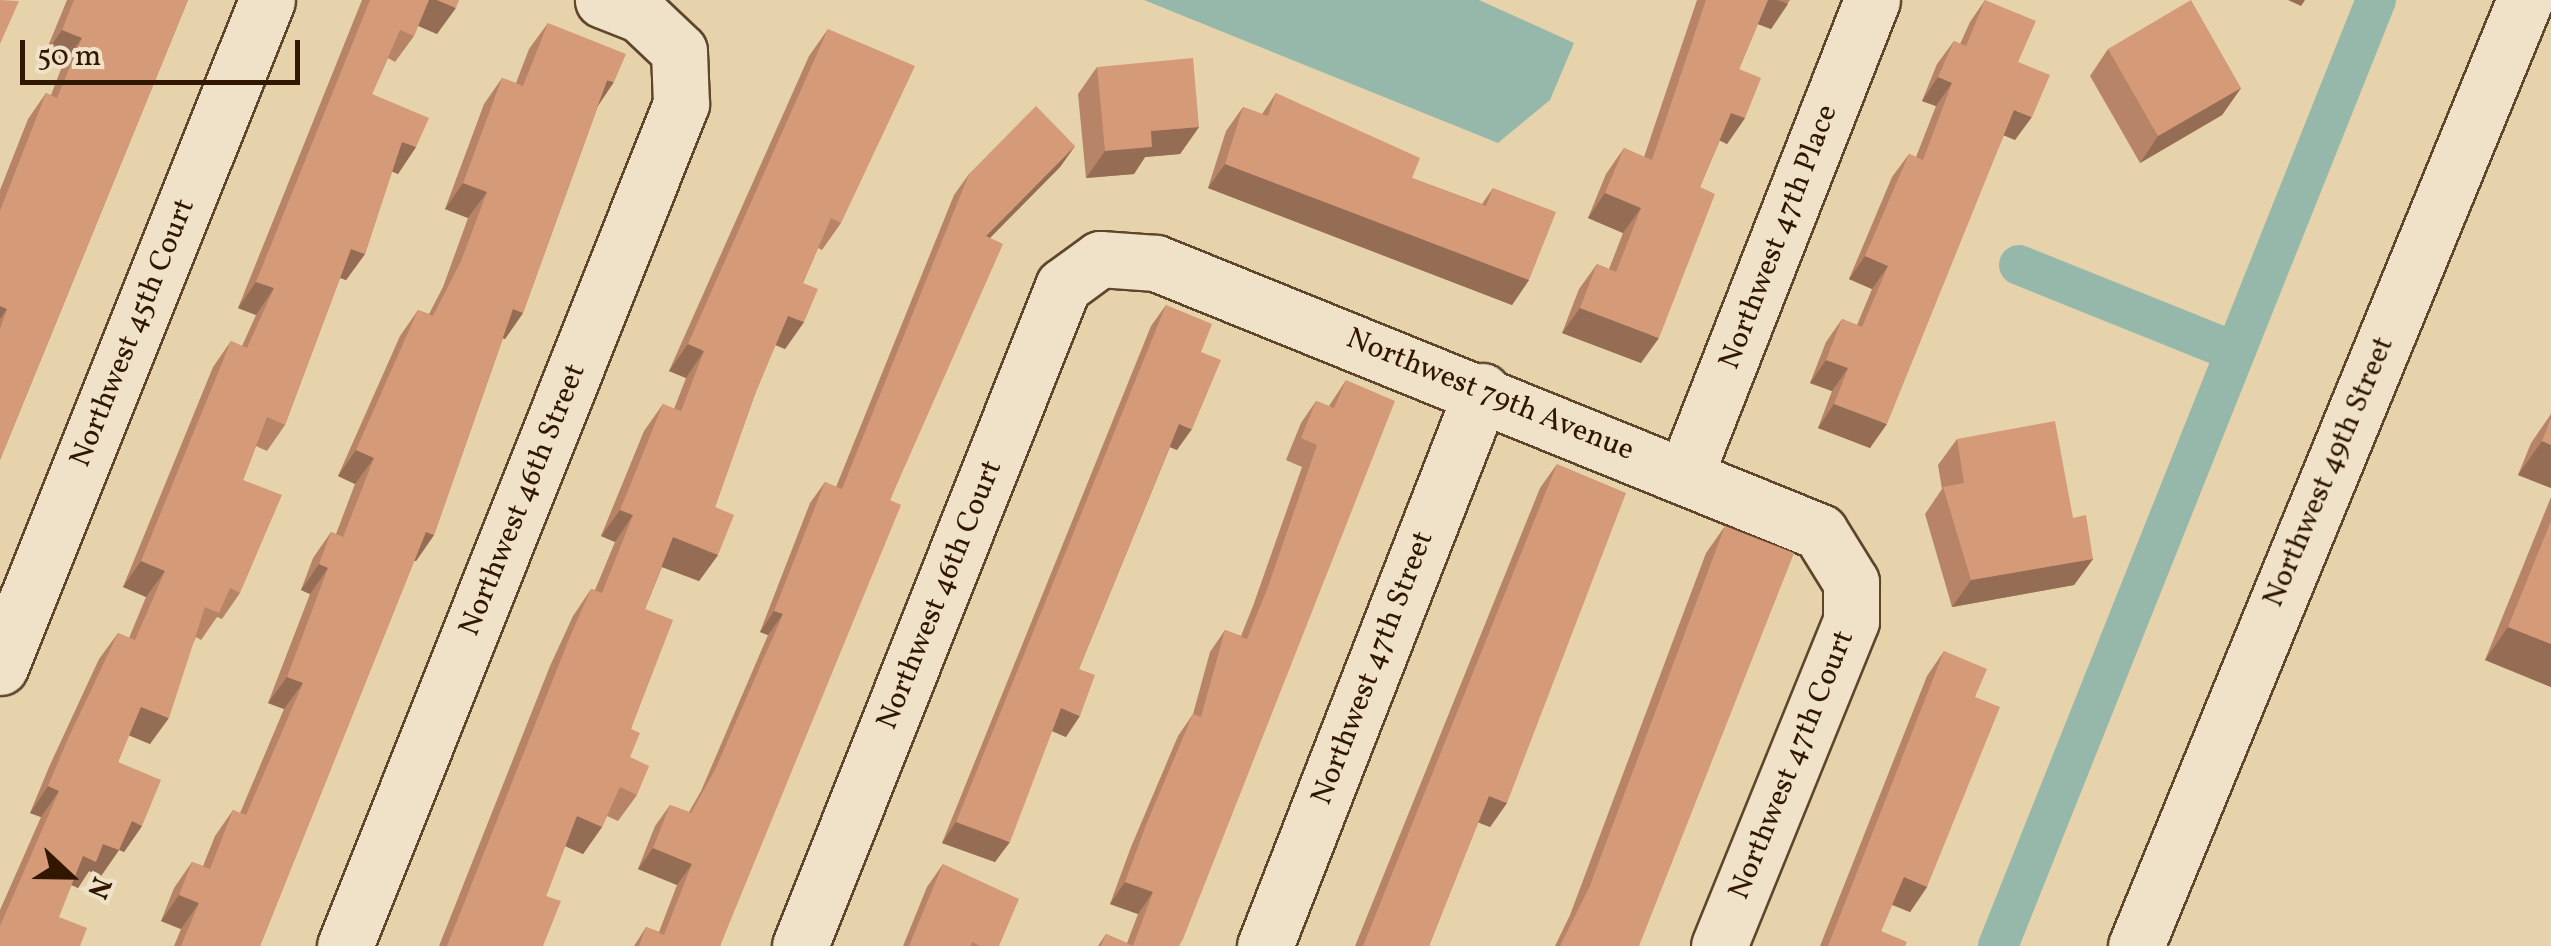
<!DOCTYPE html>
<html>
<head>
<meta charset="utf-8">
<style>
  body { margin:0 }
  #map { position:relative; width:2551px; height:946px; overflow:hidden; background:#e6d3ac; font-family:Vollkorn,serif }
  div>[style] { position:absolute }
  .water>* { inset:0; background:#96b8aa }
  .canal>* { height:40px; margin:-20px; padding:0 20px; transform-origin:20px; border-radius:20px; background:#96b8aa }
  .roads { filter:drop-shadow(2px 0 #5f462b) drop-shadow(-2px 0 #5f462b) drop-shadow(0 2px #5f462b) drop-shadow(0 -2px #5f462b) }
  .minor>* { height:55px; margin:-27.5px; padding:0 27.5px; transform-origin:27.5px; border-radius:27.5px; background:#efe2c9 }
  .wall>* { inset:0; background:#b78467 }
  .shaded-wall>* { inset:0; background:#956c54 }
  .building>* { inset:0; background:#d59a78 }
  span { translate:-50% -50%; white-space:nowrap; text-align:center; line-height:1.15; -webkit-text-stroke:8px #efe2c9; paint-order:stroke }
  .street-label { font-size:30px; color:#321700 }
  .north { position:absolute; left:20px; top:826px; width:100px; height:100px; -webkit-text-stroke:8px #efe2c9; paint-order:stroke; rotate:112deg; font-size:28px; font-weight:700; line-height:40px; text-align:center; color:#321700 }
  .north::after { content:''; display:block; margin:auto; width:35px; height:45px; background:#321700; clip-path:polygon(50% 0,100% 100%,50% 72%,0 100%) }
  .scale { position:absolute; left:20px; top:40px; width:280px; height:45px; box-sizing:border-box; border:5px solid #321700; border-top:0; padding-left:12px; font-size:30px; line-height:35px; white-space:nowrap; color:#321700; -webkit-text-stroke:8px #efe2c9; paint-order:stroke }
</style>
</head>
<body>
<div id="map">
  <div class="water">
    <i style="clip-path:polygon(1144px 0,1479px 0,1574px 43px,1550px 100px,1498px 143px)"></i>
  </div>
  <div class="canal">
    <i style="left:2019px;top:265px;width:233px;rotate:21.9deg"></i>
    <i style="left:1998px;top:946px;width:1019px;rotate:-68.22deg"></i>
  </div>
  <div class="roads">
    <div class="minor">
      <i style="left:1686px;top:473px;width:508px;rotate:-68.53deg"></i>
      <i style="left:0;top:667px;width:718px;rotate:-68.18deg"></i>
      <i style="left:345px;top:946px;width:907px;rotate:-68.25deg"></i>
      <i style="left:681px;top:104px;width:53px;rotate:-92.2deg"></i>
      <i style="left:679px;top:51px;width:52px;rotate:-136.5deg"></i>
      <i style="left:641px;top:15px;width:41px;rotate:-158.5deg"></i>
      <i style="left:800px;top:946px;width:710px;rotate:-68.27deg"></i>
      <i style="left:1063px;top:286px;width:46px;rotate:-36.1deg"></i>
      <i style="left:1100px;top:259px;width:56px;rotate:4.1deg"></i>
      <i style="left:1156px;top:263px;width:716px;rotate:22.05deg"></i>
      <i style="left:1820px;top:532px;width:59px;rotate:58.2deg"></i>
      <i style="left:1851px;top:582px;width:39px;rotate:90deg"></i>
      <i style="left:1851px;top:621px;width:351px;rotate:112.1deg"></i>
      <i style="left:1265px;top:946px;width:596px;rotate:-68.64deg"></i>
      <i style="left:2136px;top:946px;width:1023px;rotate:-67.65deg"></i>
    </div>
  </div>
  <div class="wall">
    <i style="clip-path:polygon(67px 0,188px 0,0 460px,0 190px,28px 119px,46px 93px,51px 95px,63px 64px,44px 56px)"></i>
    <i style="clip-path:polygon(362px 0,459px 0,437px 34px,418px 26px,414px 36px,395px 62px,388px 58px,372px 94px,416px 147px,398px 174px,392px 171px,365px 254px,346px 280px,340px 278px,285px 425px,267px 451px,256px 446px,243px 480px,240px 593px,222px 619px,217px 617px,201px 640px,196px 637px,150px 744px,129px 735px,118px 762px,142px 826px,124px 852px,119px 850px,101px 876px,89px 871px,78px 888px,72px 885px,0 946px,0 910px,41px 817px,30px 813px,49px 767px,99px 659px,118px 633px,129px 638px,146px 597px,123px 587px,213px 367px,231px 341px,242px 346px,256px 315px,238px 308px)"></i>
    <i style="clip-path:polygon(1697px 0,1790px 0,1771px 29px,1758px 24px,1739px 69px,1745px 118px,1727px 144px,1720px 140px,1700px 187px,1641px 363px,1562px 333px,1579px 289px,1597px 264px,1609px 269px,1623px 233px,1588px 218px,1606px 174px,1624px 148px,1644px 157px)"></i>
    <i style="clip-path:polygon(1985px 0,2018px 62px,2015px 140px,2004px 135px,1870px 448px,1818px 428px,1832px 391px,1810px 383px,1826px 342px,1842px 319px,1857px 325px,1872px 289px,1849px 279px,1892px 177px,1909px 154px,1916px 157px,1936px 106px,1922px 101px,1937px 64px,1954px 41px,1960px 44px,1970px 22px)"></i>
    <i style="clip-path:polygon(548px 23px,598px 106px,523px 313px,505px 339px,503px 338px,434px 535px,416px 561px,414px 561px,260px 946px,174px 946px,181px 929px,161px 921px,174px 888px,192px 862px,203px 866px,215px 836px,233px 810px,240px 813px,284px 709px,268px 703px,310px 594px,301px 590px,313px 558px,331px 532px,336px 534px,355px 484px,338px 476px,400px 336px,418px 310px,429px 314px,443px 287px,468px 218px,445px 209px,484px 104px,502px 78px,516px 83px,529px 49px)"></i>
    <i style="clip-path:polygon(828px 29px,841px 223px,822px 250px,818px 248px,803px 283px,804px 322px,785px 349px,775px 345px,755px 394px,715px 507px,718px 555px,699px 581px,662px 567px,645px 609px,631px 729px,630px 757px,637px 795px,618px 821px,607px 816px,602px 827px,583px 854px,565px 846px,546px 896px,543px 946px,439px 946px,550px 666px,573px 616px,591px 589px,595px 590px,615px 542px,601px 536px,644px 431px,663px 404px,674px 409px,686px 378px,669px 371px,809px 56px)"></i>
    <i style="clip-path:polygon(2108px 49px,2241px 88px,2222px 115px,2140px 163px,2090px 76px)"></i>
    <i style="clip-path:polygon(1097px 67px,1199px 127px,1180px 154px,1145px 157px,1134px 174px,1086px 178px,1078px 94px)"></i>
    <i style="clip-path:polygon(1276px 93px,1412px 178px,1482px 204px,1493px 188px,1529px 280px,1512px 305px,1208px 188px,1226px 131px,1243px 107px,1262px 114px)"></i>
    <i style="clip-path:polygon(1075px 146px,1060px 167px,990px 238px,720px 946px,634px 946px,646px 927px,659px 932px,677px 885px,638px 869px,655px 826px,670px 805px,689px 812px,701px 791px,768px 635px,760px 632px,810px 503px,825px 482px,836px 487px,954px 195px,969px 174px)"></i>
    <i style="clip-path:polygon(1166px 305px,1201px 352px,1177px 450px,1170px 447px,1079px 669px,1066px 737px,1052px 731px,995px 862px,942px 843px,1151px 326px)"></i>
    <i style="clip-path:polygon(1346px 380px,1179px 946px,1098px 946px,1106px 934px,1127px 943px,1138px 914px,1110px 904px,1131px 847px,1178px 736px,1193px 714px,1210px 652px,1225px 630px,1241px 636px,1253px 606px,1302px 467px,1286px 460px,1301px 423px,1316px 401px,1329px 406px)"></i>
    <i style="clip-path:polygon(2551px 414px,2551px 488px,2518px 475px,2531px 443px)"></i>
    <i style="clip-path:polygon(1957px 439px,2073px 518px,2093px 559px,2074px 585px,1952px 607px,1925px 514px,1942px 489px,1938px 465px)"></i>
    <i style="clip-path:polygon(1557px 464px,1507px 803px,1490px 827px,1478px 822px,1429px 946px,1355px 946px,1540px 488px)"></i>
    <i style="clip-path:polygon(2551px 497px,2551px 687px,2485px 660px)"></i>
    <i style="clip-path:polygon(1725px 526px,1639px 946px,1555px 946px,1570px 915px,1706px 553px)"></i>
    <i style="clip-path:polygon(1944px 651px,1975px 697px,1927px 887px,1910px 912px,1892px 905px,1881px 931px,1905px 946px,1820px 946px,1927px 676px)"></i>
    <i style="clip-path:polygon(943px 864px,999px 946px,903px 946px,927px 887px)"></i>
  </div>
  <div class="shaded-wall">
    <i style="clip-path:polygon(428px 0,437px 0,456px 8px,437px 34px,412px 23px)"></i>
    <i style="clip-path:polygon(1768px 0,1777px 0,1788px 4px,1771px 29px,1752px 22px)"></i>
    <i style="clip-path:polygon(2288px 0,2305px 0,2301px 6px)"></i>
    <i style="clip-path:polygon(62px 30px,82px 38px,63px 64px,44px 56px)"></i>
    <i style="clip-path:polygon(1938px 77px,1952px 83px,1936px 106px,1922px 101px)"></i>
    <i style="clip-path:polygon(607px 80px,614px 82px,596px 109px)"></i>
    <i style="clip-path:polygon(2241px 88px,2222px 115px,2140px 163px,2158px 136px)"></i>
    <i style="clip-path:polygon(2014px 110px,2032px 117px,2015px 140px,1998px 133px)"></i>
    <i style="clip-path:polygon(1731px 113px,1745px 118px,1727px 144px,1714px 138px)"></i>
    <i style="clip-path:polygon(1199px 127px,1180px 154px,1145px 157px,1134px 174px,1086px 178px,1105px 151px,1151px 131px)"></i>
    <i style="clip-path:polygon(402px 142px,416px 147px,398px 174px,383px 168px)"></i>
    <i style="clip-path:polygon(1075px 146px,1060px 167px,971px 257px,986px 236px)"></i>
    <i style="clip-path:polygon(1225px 164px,1529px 280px,1512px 305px,1208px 188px)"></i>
    <i style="clip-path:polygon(463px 183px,487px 192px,468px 218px,445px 209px)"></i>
    <i style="clip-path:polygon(1605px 193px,1641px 208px,1623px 233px,1588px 218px)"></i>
    <i style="clip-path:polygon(351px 249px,365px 254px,346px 280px,332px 275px)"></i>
    <i style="clip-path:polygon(1865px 256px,1888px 266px,1872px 289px,1849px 279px)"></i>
    <i style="clip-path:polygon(256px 282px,274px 288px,256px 315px,238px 308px)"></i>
    <i style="clip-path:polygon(0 306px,7px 309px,0 319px)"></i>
    <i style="clip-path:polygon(1580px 308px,1659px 338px,1641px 363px,1562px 333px)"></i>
    <i style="clip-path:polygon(513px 309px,523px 313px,505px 339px,495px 335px)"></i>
    <i style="clip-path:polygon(788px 316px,804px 322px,785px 349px,769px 342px)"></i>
    <i style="clip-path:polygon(688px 344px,704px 351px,686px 378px,669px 371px)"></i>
    <i style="clip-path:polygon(1826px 360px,1848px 368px,1832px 391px,1810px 383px)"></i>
    <i style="clip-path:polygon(1834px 404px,1887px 424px,1870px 448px,1818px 428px)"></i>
    <i style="clip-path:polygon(1179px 424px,1192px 429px,1177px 450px,1165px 445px)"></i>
    <i style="clip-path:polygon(2542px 441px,2551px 445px,2551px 488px,2518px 475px)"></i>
    <i style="clip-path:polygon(356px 450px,374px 458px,355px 484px,338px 476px)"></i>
    <i style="clip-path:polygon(620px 510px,633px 515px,615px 542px,601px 536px)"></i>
    <i style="clip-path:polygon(426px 532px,434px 535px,416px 561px,407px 558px)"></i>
    <i style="clip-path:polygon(673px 537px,718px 555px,699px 581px,654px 564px)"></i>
    <i style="clip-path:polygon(2093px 559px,2074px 585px,1952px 607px,1971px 580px)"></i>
    <i style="clip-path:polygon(141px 561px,165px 571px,146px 597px,123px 587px)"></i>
    <i style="clip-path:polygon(319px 564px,328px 568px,310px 594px,301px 590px)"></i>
    <i style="clip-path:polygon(774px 611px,783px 614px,768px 635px,760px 632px)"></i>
    <i style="clip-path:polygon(2508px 627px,2551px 644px,2551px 687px,2485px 660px)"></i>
    <i style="clip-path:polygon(287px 677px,303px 683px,284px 709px,268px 703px)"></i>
    <i style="clip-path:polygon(141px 707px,169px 718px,150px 744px,123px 733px)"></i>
    <i style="clip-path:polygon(1061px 708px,1080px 716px,1066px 737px,1047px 729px)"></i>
    <i style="clip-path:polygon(48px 786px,59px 791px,41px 817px,30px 813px)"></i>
    <i style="clip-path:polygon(1489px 796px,1507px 803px,1490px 827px,1472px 820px)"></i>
    <i style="clip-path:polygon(577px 816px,602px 827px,583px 854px,558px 843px)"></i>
    <i style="clip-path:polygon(132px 821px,142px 826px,124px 852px,113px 847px)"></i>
    <i style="clip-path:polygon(956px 822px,1010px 842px,995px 862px,942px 843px)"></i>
    <i style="clip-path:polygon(103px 844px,119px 850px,101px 876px,89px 871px,78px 888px,65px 882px,83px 856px)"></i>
    <i style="clip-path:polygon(653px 848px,692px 864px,677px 885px,638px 869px)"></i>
    <i style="clip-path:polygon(1904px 877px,1927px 887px,1910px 912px,1886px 902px)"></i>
    <i style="clip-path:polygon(1125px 882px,1153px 892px,1138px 914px,1110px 904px)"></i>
    <i style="clip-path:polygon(179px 895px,199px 903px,181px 929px,161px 921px)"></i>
  </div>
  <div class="building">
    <i style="clip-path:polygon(0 0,19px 1px,0 44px)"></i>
    <i style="clip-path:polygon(74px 0,188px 0,0 460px,0 329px,7px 309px,0 306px,0 211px,46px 93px,57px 98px,82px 38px,62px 30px)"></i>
    <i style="clip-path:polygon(370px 0,429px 0,414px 36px,400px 30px,372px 94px,429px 118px,416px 147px,402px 142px,365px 254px,351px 249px,285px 425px,267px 417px,243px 480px,282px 495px,240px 593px,230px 588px,219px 613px,205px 607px,169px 718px,141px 707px,118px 762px,161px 780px,142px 826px,132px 821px,119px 850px,103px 844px,96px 862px,83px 856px,59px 917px,87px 928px,80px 946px,0 946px,0 926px,59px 791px,48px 786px,67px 741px,118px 633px,135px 640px,165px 571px,141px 561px,231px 341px,247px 348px,274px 288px,256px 282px)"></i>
    <i style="clip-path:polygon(437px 0,459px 0,456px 8px)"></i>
    <i style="clip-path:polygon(1706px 0,1768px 0,1739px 69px,1761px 78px,1745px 118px,1731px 113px,1700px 187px,1715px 194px,1659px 338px,1580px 308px,1597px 264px,1616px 272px,1641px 208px,1605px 193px,1624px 148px,1652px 160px)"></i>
    <i style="clip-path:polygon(1985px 0,2036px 21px,2018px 62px,2050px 75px,2032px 117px,2014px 110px,1887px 424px,1834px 404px,1848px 368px,1826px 360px,1842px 319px,1862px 327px,1888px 266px,1865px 256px,1909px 154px,1923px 160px,1952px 83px,1938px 77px,1954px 41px,1966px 46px)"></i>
    <i style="clip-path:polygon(2191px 0,2241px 88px,2158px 136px,2108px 49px)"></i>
    <i style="clip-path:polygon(548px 23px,626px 54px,614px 82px,607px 80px,523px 313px,513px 309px,434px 535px,426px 532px,260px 946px,181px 946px,199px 903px,179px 895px,192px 862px,210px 869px,233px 810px,246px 815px,303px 683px,287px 677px,328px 568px,319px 564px,331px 532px,343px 537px,374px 458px,356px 450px,418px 310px,433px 316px,461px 261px,487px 192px,463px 183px,502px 78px,523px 86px)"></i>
    <i style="clip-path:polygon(828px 29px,915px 66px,841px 223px,831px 218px,803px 283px,818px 289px,804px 322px,788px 316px,755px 394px,715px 507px,734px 515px,718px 555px,673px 537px,645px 609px,673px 620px,631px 729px,640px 733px,630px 757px,649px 766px,637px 795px,620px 787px,602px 827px,577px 816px,546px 896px,561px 901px,543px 946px,447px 946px,569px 639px,591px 589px,602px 593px,633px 515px,620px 510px,663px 404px,681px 411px,704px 351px,688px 344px)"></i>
    <i style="clip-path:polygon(1193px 58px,1199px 127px,1151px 131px,1152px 147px,1105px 151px,1097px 67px)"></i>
    <i style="clip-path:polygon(1276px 93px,1420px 158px,1412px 178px,1486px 206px,1493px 188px,1556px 212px,1529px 280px,1225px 164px,1243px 107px,1268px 116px)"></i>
    <i style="clip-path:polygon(1036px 106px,1075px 146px,986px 236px,1003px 244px,890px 500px,901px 505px,720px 946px,639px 946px,646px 927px,664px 935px,692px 864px,653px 848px,670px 805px,691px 813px,715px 770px,783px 614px,774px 611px,825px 482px,842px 489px,969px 174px)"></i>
    <i style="clip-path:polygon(1166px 305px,1212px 324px,1201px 352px,1221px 360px,1192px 429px,1179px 424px,1079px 669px,1095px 675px,1080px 716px,1061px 708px,1010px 842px,956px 822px)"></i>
    <i style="clip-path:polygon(1346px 380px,1395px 401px,1183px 939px,1179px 946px,1133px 946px,1153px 892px,1125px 882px,1146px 825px,1193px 714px,1201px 717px,1225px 630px,1247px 639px,1269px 584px,1317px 445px,1301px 438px,1316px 401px,1334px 408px)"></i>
    <i style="clip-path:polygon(2551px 418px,2551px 445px,2542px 441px)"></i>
    <i style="clip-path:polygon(2055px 421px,2073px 518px,2086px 515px,2093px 559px,1971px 580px,1943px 487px,1964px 483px,1957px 439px)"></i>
    <i style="clip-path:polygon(1557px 464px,1626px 493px,1507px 803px,1489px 796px,1429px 946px,1363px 946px)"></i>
    <i style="clip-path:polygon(2551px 521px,2551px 644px,2508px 627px)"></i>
    <i style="clip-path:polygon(1725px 526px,1794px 553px,1639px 946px,1560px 946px,1589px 888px)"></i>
    <i style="clip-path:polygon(1944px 651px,1987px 669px,1975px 697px,2000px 707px,1927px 887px,1904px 877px,1881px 931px,1907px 942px,1905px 946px,1828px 946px)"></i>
    <i style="clip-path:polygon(943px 864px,1019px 899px,999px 946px,980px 946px,972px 942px,971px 946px,909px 946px)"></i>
    <i style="clip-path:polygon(1106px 934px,1133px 946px,1101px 946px)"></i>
  </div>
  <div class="street-label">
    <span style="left:1779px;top:237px;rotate:-69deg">Northwest 47th Place</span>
    <span style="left:133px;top:333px;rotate:-68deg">Northwest 45th Court</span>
    <span style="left:1490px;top:395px;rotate:22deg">Northwest 79th Avenue</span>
    <span style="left:2329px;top:472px;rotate:-67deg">Northwest 49th Street</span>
    <span style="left:523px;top:500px;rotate:-68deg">Northwest 46th Street</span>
    <span style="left:940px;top:595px;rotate:-68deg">Northwest 46th Court</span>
    <span style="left:1373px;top:668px;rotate:-69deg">Northwest 47th Street</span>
    <span style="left:1792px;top:765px;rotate:-68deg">Northwest 47th Court</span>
  </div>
  <div class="north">N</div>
  <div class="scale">50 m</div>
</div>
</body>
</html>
